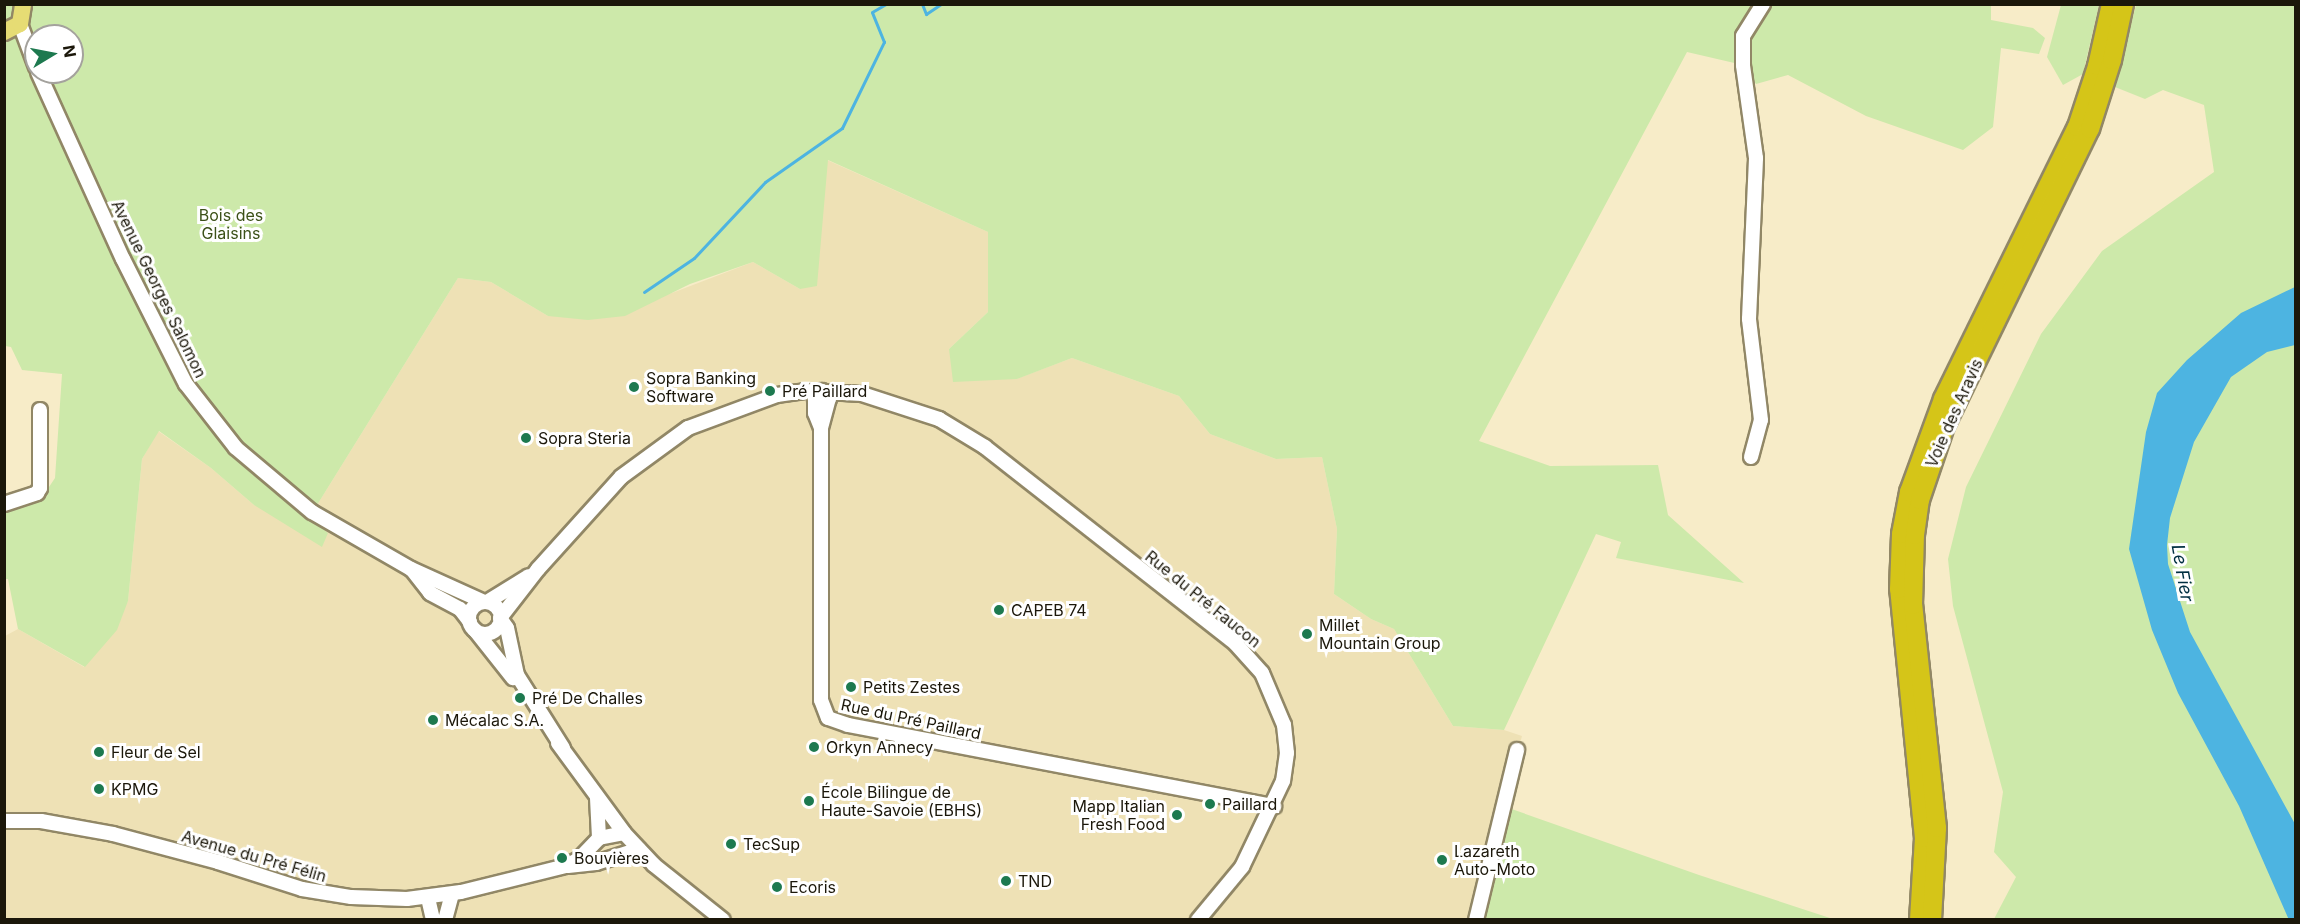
<!DOCTYPE html>
<html>
<head>
<meta charset="utf-8">
<style>
  body { margin:0 }
  #map { position:relative; width:2300px; height:924px; overflow:hidden; background:#f7ecc8; font-family:Inter,sans-serif }
  div>[style] { position:absolute }
  .built>* { inset:0; background:#eee1b5 }
  .green>* { inset:0; background:#cde9aa }
  .water>* { inset:0; background:#4db4e1 }
  .stream>* { height:3px; margin:-1.5px; padding:0 1.5px; transform-origin:1.5px; border-radius:1.5px; background:#4db4e1 }
  .roads { filter:drop-shadow(2px 0 #918766) drop-shadow(-2px 0 #918766) drop-shadow(0 2px #918766) drop-shadow(0 -2px #918766) }
  .minor>* { height:14px; margin:-7px; padding:0 7px; transform-origin:7px; border-radius:7px; background:#fff }
  .minor>.ring { margin:-7px; padding:0; box-sizing:content-box; background:none; border:14px solid #fff; border-radius:50% }
  .major>* { height:16px; margin:-8px; padding:0 8px; transform-origin:8px; border-radius:8px; background:#e6dc74 }
  .highway>* { height:18px; margin:-9px; padding:0 9px; transform-origin:9px; border-radius:9px; background:#d5c518 }
  .dots>* { width:16px; height:16px; translate:-50% -50%; box-sizing:border-box; border:3px solid #fff; border-radius:50% }
  span { translate:-50% -50%; white-space:nowrap; text-align:center; line-height:1.15; -webkit-text-stroke:6px #fff; paint-order:stroke }
  .park-label { font-size:16px; color:#3c5118 }
  .street-label { font-size:16px; color:#1b170a }
  .poi-label { font-size:16px; color:#1b170a }
  .left { translate:0 -50%; text-align:left }
  .right { translate:-100% -50%; text-align:right }
  .water-label { font-size:18px; color:#002f41; font-style:italic }
  .frame { position:absolute; inset:0; border:6px solid #1b170a; pointer-events:none }
  .north { position:absolute; left:24px; top:24px; width:60px; height:60px; box-sizing:border-box; background:#fff; border:2px solid #a4a29d; border-radius:50%; rotate:80deg; font-size:16px; font-weight:700; line-height:24px; text-align:center; color:#1b170a }
  .north::after { content:''; display:block; margin:auto; width:21px; height:27px; background:#1d794f; clip-path:polygon(50% 0,100% 100%,50% 72%,0 100%) }
</style>
</head>
<body>
<div id="map">
  <div class="built">
    <i style="clip-path:polygon(827px 160px,988px 232px,988px 312px,949px 349px,1016px 379px,1072px 358px,1179px 396px,1210px 434px,1276px 459px,1322px 457px,1337px 529px,1334px 594px,1371px 619px,1394px 629px,1453px 726px,1504px 730px,1522px 736px,1503px 806px,1483px 919px,5px 920px,5px 636px,18px 629px,84px 667px,128px 601px,142px 459px,158px 431px,211px 468px,254px 505px,309px 518px,458px 278px,491px 282px,548px 316px,672px 293px,753px 262px,800px 289px)"></i>
  </div>
  <div class="green">
    <i style="clip-path:polygon(evenodd,1991px 4px,1991px 20px,2033px 28px,2045px 38px,2039px 54px,2001px 48px,1993px 127px,1963px 150px,1866px 116px,1788px 75px,1756px 84px,1743px 65px,1687px 52px,1479px 441px,1550px 466px,1658px 465px,1668px 515px,1744px 583px,1616px 558px,1621px 542px,1596px 534px,1504px 730px,1453px 726px,1394px 629px,1371px 619px,1334px 594px,1337px 529px,1322px 457px,1276px 459px,1210px 434px,1179px 396px,1072px 358px,1017px 379px,953px 382px,949px 349px,988px 312px,988px 232px,828px 160px,817px 286px,800px 289px,753px 262px,690px 284px,625px 316px,588px 320px,548px 316px,491px 282px,458px 278px,309px 518px,328px 533px,322px 547px,254px 505px,211px 468px,159px 431px,142px 459px,128px 601px,117px 630px,85px 667px,18px 629px,8px 579px,5px 579px,5px 508px,43px 496px,55px 478px,62px 374px,22px 370px,11px 347px,5px 346px,5px 5px,1991px 4px,36px 36px,72px 36px,72px 72px,36px 72px,36px 36px)"></i>
    <i style="clip-path:polygon(2061px 5px,2099px 5px,2083px 74px,2063px 85px,2047px 57px)"></i>
    <i style="clip-path:polygon(2136px 5px,2295px 5px,2295px 919px,1994px 919px,2016px 877px,1994px 852px,2003px 792px,1953px 606px,1948px 559px,1966px 487px,2041px 334px,2102px 251px,2214px 172px,2204px 105px,2163px 90px,2145px 99px,2115px 87px)"></i>
    <i style="clip-path:polygon(1503px 806px,1699px 875px,1833px 919px,1483px 920px)"></i>
  </div>
  <div class="water">
    <i style="clip-path:polygon(2295px 287px,2295px 345px,2267px 352px,2231px 377px,2194px 442px,2170px 518px,2167px 545px,2168px 564px,2190px 632px,2295px 824px,2295px 919px,2289px 920px,2239px 806px,2178px 693px,2152px 630px,2129px 549px,2146px 432px,2157px 393px,2187px 360px,2241px 313px)"></i>
  </div>
  <div class="stream">
    <i style="left:922px;top:4px;width:11px;rotate:68deg"></i>
    <i style="left:926px;top:14px;width:18px;rotate:-34deg"></i>
    <i style="left:644px;top:292px;width:60px;rotate:-34.2deg"></i>
    <i style="left:694px;top:258px;width:104px;rotate:-46.9deg"></i>
    <i style="left:765px;top:182px;width:94px;rotate:-35deg"></i>
    <i style="left:842px;top:128px;width:96px;rotate:-64deg"></i>
    <i style="left:884px;top:42px;width:32px;rotate:-112deg"></i>
    <i style="left:872px;top:12px;width:16px;rotate:-30deg"></i>
  </div>
  <div class="roads">
    <div class="minor">
      <i style="left:20px;top:24px;width:46px;rotate:69.6deg"></i>
      <i style="left:38px;top:72px;width:205px;rotate:65.6deg"></i>
      <i style="left:123px;top:259px;width:140px;rotate:63.3deg"></i>
      <i style="left:186px;top:384px;width:81px;rotate:52deg"></i>
      <i style="left:236px;top:448px;width:99px;rotate:40.1deg"></i>
      <i style="left:312px;top:512px;width:114px;rotate:29.9deg"></i>
      <i style="left:411px;top:569px;width:80px;rotate:24.3deg"></i>
      <i style="left:821px;top:428px;width:30px;rotate:-75deg"></i>
      <i style="left:829px;top:399px;width:11px;rotate:-131deg"></i>
      <i style="left:822px;top:391px;width:11px;rotate:131deg"></i>
      <i style="left:815px;top:399px;width:14px;rotate:90deg"></i>
      <i style="left:815px;top:413px;width:16px;rotate:68deg"></i>
      <i style="left:821px;top:428px;width:272px;rotate:90deg"></i>
      <i style="left:821px;top:700px;width:19px;rotate:69deg"></i>
      <i style="left:828px;top:718px;width:21px;rotate:19deg"></i>
      <i style="left:848px;top:725px;width:434px;rotate:10.8deg"></i>
      <i style="left:1751px;top:457px;width:38px;rotate:-75deg"></i>
      <i style="left:1761px;top:420px;width:102px;rotate:-96.8deg"></i>
      <i style="left:1749px;top:319px;width:161px;rotate:-87.5deg"></i>
      <i style="left:1756px;top:158px;width:94px;rotate:-98deg"></i>
      <i style="left:1743px;top:65px;width:29px;rotate:-90deg"></i>
      <i style="left:1743px;top:36px;width:38px;rotate:-58deg"></i>
      <i style="left:4px;top:504px;width:35px;rotate:-18deg"></i>
      <i style="left:37px;top:493px;width:6px;rotate:-59deg"></i>
      <i style="left:40px;top:488px;width:78px;rotate:-90deg"></i>
      <i style="left:413px;top:571px;width:28px;rotate:52deg"></i>
      <i style="left:430px;top:593px;width:34px;rotate:28deg"></i>
      <i style="left:460px;top:609px;width:16px;rotate:52deg"></i>
      <i style="left:487px;top:602px;width:49px;rotate:-31.8deg"></i>
      <i class="ring" style="left:469px;top:602px;width:18px;height:18px"></i>
      <i style="left:474px;top:629px;width:63px;rotate:51.5deg"></i>
      <i style="left:558px;top:743px;width:112px;rotate:53.7deg"></i>
      <i style="left:624px;top:833px;width:44px;rotate:46.8deg"></i>
      <i style="left:654px;top:865px;width:88px;rotate:38.6deg"></i>
      <i style="left:563px;top:748px;width:86px;rotate:-122.2deg"></i>
      <i style="left:517px;top:675px;width:48px;rotate:-102deg"></i>
      <i style="left:507px;top:628px;width:12px;rotate:-125deg"></i>
      <i style="left:500px;top:618px;width:62px;rotate:-52.2deg"></i>
      <i style="left:538px;top:569px;width:124px;rotate:-47.9deg"></i>
      <i style="left:621px;top:477px;width:83px;rotate:-36.2deg"></i>
      <i style="left:688px;top:428px;width:95px;rotate:-20.3deg"></i>
      <i style="left:777px;top:395px;width:28px;rotate:-8deg"></i>
      <i style="left:805px;top:391px;width:57px;rotate:3deg"></i>
      <i style="left:862px;top:394px;width:81px;rotate:18deg"></i>
      <i style="left:939px;top:419px;width:54px;rotate:31.3deg"></i>
      <i style="left:985px;top:447px;width:318px;rotate:38.1deg"></i>
      <i style="left:1235px;top:643px;width:40px;rotate:48deg"></i>
      <i style="left:1262px;top:673px;width:56px;rotate:67.1deg"></i>
      <i style="left:1284px;top:725px;width:28px;rotate:84deg"></i>
      <i style="left:1287px;top:753px;width:28px;rotate:98deg"></i>
      <i style="left:1283px;top:781px;width:95px;rotate:115.5deg"></i>
      <i style="left:1242px;top:867px;width:69px;rotate:129.7deg"></i>
      <i style="left:597px;top:798px;width:40px;rotate:87.1deg"></i>
      <i style="left:4px;top:821px;width:37px"></i>
      <i style="left:41px;top:821px;width:73px;rotate:10.2deg"></i>
      <i style="left:113px;top:834px;width:109px;rotate:14.9deg"></i>
      <i style="left:218px;top:862px;width:88px;rotate:17.8deg"></i>
      <i style="left:302px;top:889px;width:50px;rotate:9.3deg"></i>
      <i style="left:351px;top:897px;width:56px;rotate:2deg"></i>
      <i style="left:407px;top:899px;width:54px;rotate:-7.4deg"></i>
      <i style="left:461px;top:892px;width:108px;rotate:-13.9deg"></i>
      <i style="left:566px;top:866px;width:15px;rotate:-28deg"></i>
      <i style="left:579px;top:859px;width:29px;rotate:-46deg"></i>
      <i style="left:599px;top:838px;width:25px;rotate:-11deg"></i>
      <i style="left:568px;top:866px;width:28px;rotate:-6deg"></i>
      <i style="left:596px;top:863px;width:45px;rotate:-18deg"></i>
      <i style="left:428px;top:898px;width:23px;rotate:77deg"></i>
      <i style="left:445px;top:920px;width:27px;rotate:-75deg"></i>
      <i style="left:1476px;top:920px;width:175px;rotate:-76.4deg"></i>
    </div>
    <div class="major">
      <i style="left:4px;top:32px;width:18px;rotate:-27deg"></i>
      <i style="left:20px;top:24px;width:20px;rotate:-81deg"></i>
    </div>
    <div class="highway">
      <i style="left:1919px;top:920px;width:82px;rotate:-86.5deg"></i>
      <i style="left:1924px;top:838px;width:250px;rotate:-95.7deg"></i>
      <i style="left:1899px;top:589px;width:55px;rotate:-87.9deg"></i>
      <i style="left:1901px;top:534px;width:43px;rotate:-79.2deg"></i>
      <i style="left:1909px;top:492px;width:99px;rotate:-69.9deg"></i>
      <i style="left:1943px;top:399px;width:303px;rotate:-63.8deg"></i>
      <i style="left:2077px;top:127px;width:64px;rotate:-71.8deg"></i>
      <i style="left:2097px;top:66px;width:64px;rotate:-77.3deg"></i>
      <i style="left:1932px;top:920px;width:92px;rotate:-86.9deg"></i>
      <i style="left:1937px;top:828px;width:224px;rotate:-96.1deg"></i>
      <i style="left:1913px;top:605px;width:70px;rotate:-88.4deg"></i>
      <i style="left:1915px;top:535px;width:35px;rotate:-82deg"></i>
      <i style="left:1920px;top:500px;width:78px;rotate:-71.3deg"></i>
      <i style="left:1945px;top:426px;width:331px;rotate:-64deg"></i>
      <i style="left:2090px;top:129px;width:72px;rotate:-72.3deg"></i>
      <i style="left:2112px;top:60px;width:57px;rotate:-77.9deg"></i>
    </div>
  </div>
  <div class="dots">
    <i style="left:634px;top:387px;background:#1d794f"></i>
    <i style="left:770px;top:391px;background:#1d794f"></i>
    <i style="left:526px;top:438px;background:#1d794f"></i>
    <i style="left:999px;top:610px;background:#1d794f"></i>
    <i style="left:1307px;top:634px;background:#1d794f"></i>
    <i style="left:851px;top:687px;background:#1d794f"></i>
    <i style="left:520px;top:698px;background:#1d794f"></i>
    <i style="left:433px;top:720px;background:#1d794f"></i>
    <i style="left:814px;top:747px;background:#1d794f"></i>
    <i style="left:99px;top:752px;background:#1d794f"></i>
    <i style="left:99px;top:789px;background:#1d794f"></i>
    <i style="left:809px;top:801px;background:#1d794f"></i>
    <i style="left:1210px;top:804px;background:#1d794f"></i>
    <i style="left:1177px;top:815px;background:#1d794f"></i>
    <i style="left:731px;top:844px;background:#1d794f"></i>
    <i style="left:562px;top:858px;background:#1d794f"></i>
    <i style="left:1442px;top:860px;background:#1d794f"></i>
    <i style="left:1006px;top:881px;background:#1d794f"></i>
    <i style="left:777px;top:887px;background:#1d794f"></i>
  </div>
  <div class="park-label">
    <span style="left:231px;top:224px">Bois des<br>Glaisins</span>
  </div>
  <div class="street-label">
    <span style="left:159px;top:289px;rotate:64deg">Avenue Georges Salomon</span>
    <span style="left:1954px;top:413px;rotate:-66deg">Voie des Aravis</span>
    <span style="left:1203px;top:599px;rotate:39deg">Rue du Pré Faucon</span>
    <span style="left:911px;top:719px;rotate:12deg">Rue du Pré Paillard</span>
    <span style="left:254px;top:856px;rotate:16deg">Avenue du Pré Félin</span>
  </div>
  <div class="poi-label">
    <span class="left" style="left:646px;top:387px">Sopra Banking<br>Software</span>
    <span class="left" style="left:782px;top:391px">Pré Paillard</span>
    <span class="left" style="left:538px;top:438px">Sopra Steria</span>
    <span class="left" style="left:1011px;top:610px">CAPEB 74</span>
    <span class="left" style="left:1319px;top:634px">Millet<br>Mountain Group</span>
    <span class="left" style="left:863px;top:687px">Petits Zestes</span>
    <span class="left" style="left:532px;top:698px">Pré De Challes</span>
    <span class="left" style="left:445px;top:720px">Mécalac S.A.</span>
    <span class="left" style="left:826px;top:747px">Orkyn Annecy</span>
    <span class="left" style="left:111px;top:752px">Fleur de Sel</span>
    <span class="left" style="left:111px;top:789px">KPMG</span>
    <span class="left" style="left:821px;top:801px">École Bilingue de<br>Haute-Savoie (EBHS)</span>
    <span class="left" style="left:1222px;top:804px">Paillard</span>
    <span class="right" style="left:1165px;top:815px">Mapp Italian<br>Fresh Food</span>
    <span class="left" style="left:743px;top:844px">TecSup</span>
    <span class="left" style="left:1454px;top:860px">Lazareth<br>Auto-Moto</span>
    <span class="left" style="left:574px;top:858px">Bouvières</span>
    <span class="left" style="left:1018px;top:881px">TND</span>
    <span class="left" style="left:789px;top:887px">Ecoris</span>
  </div>
  <div class="water-label">
    <span style="left:2182px;top:573px;rotate:80deg">Le Fier</span>
  </div>
  <div class="frame"></div>
  <div class="north">N</div>
</div>
</body>
</html>
